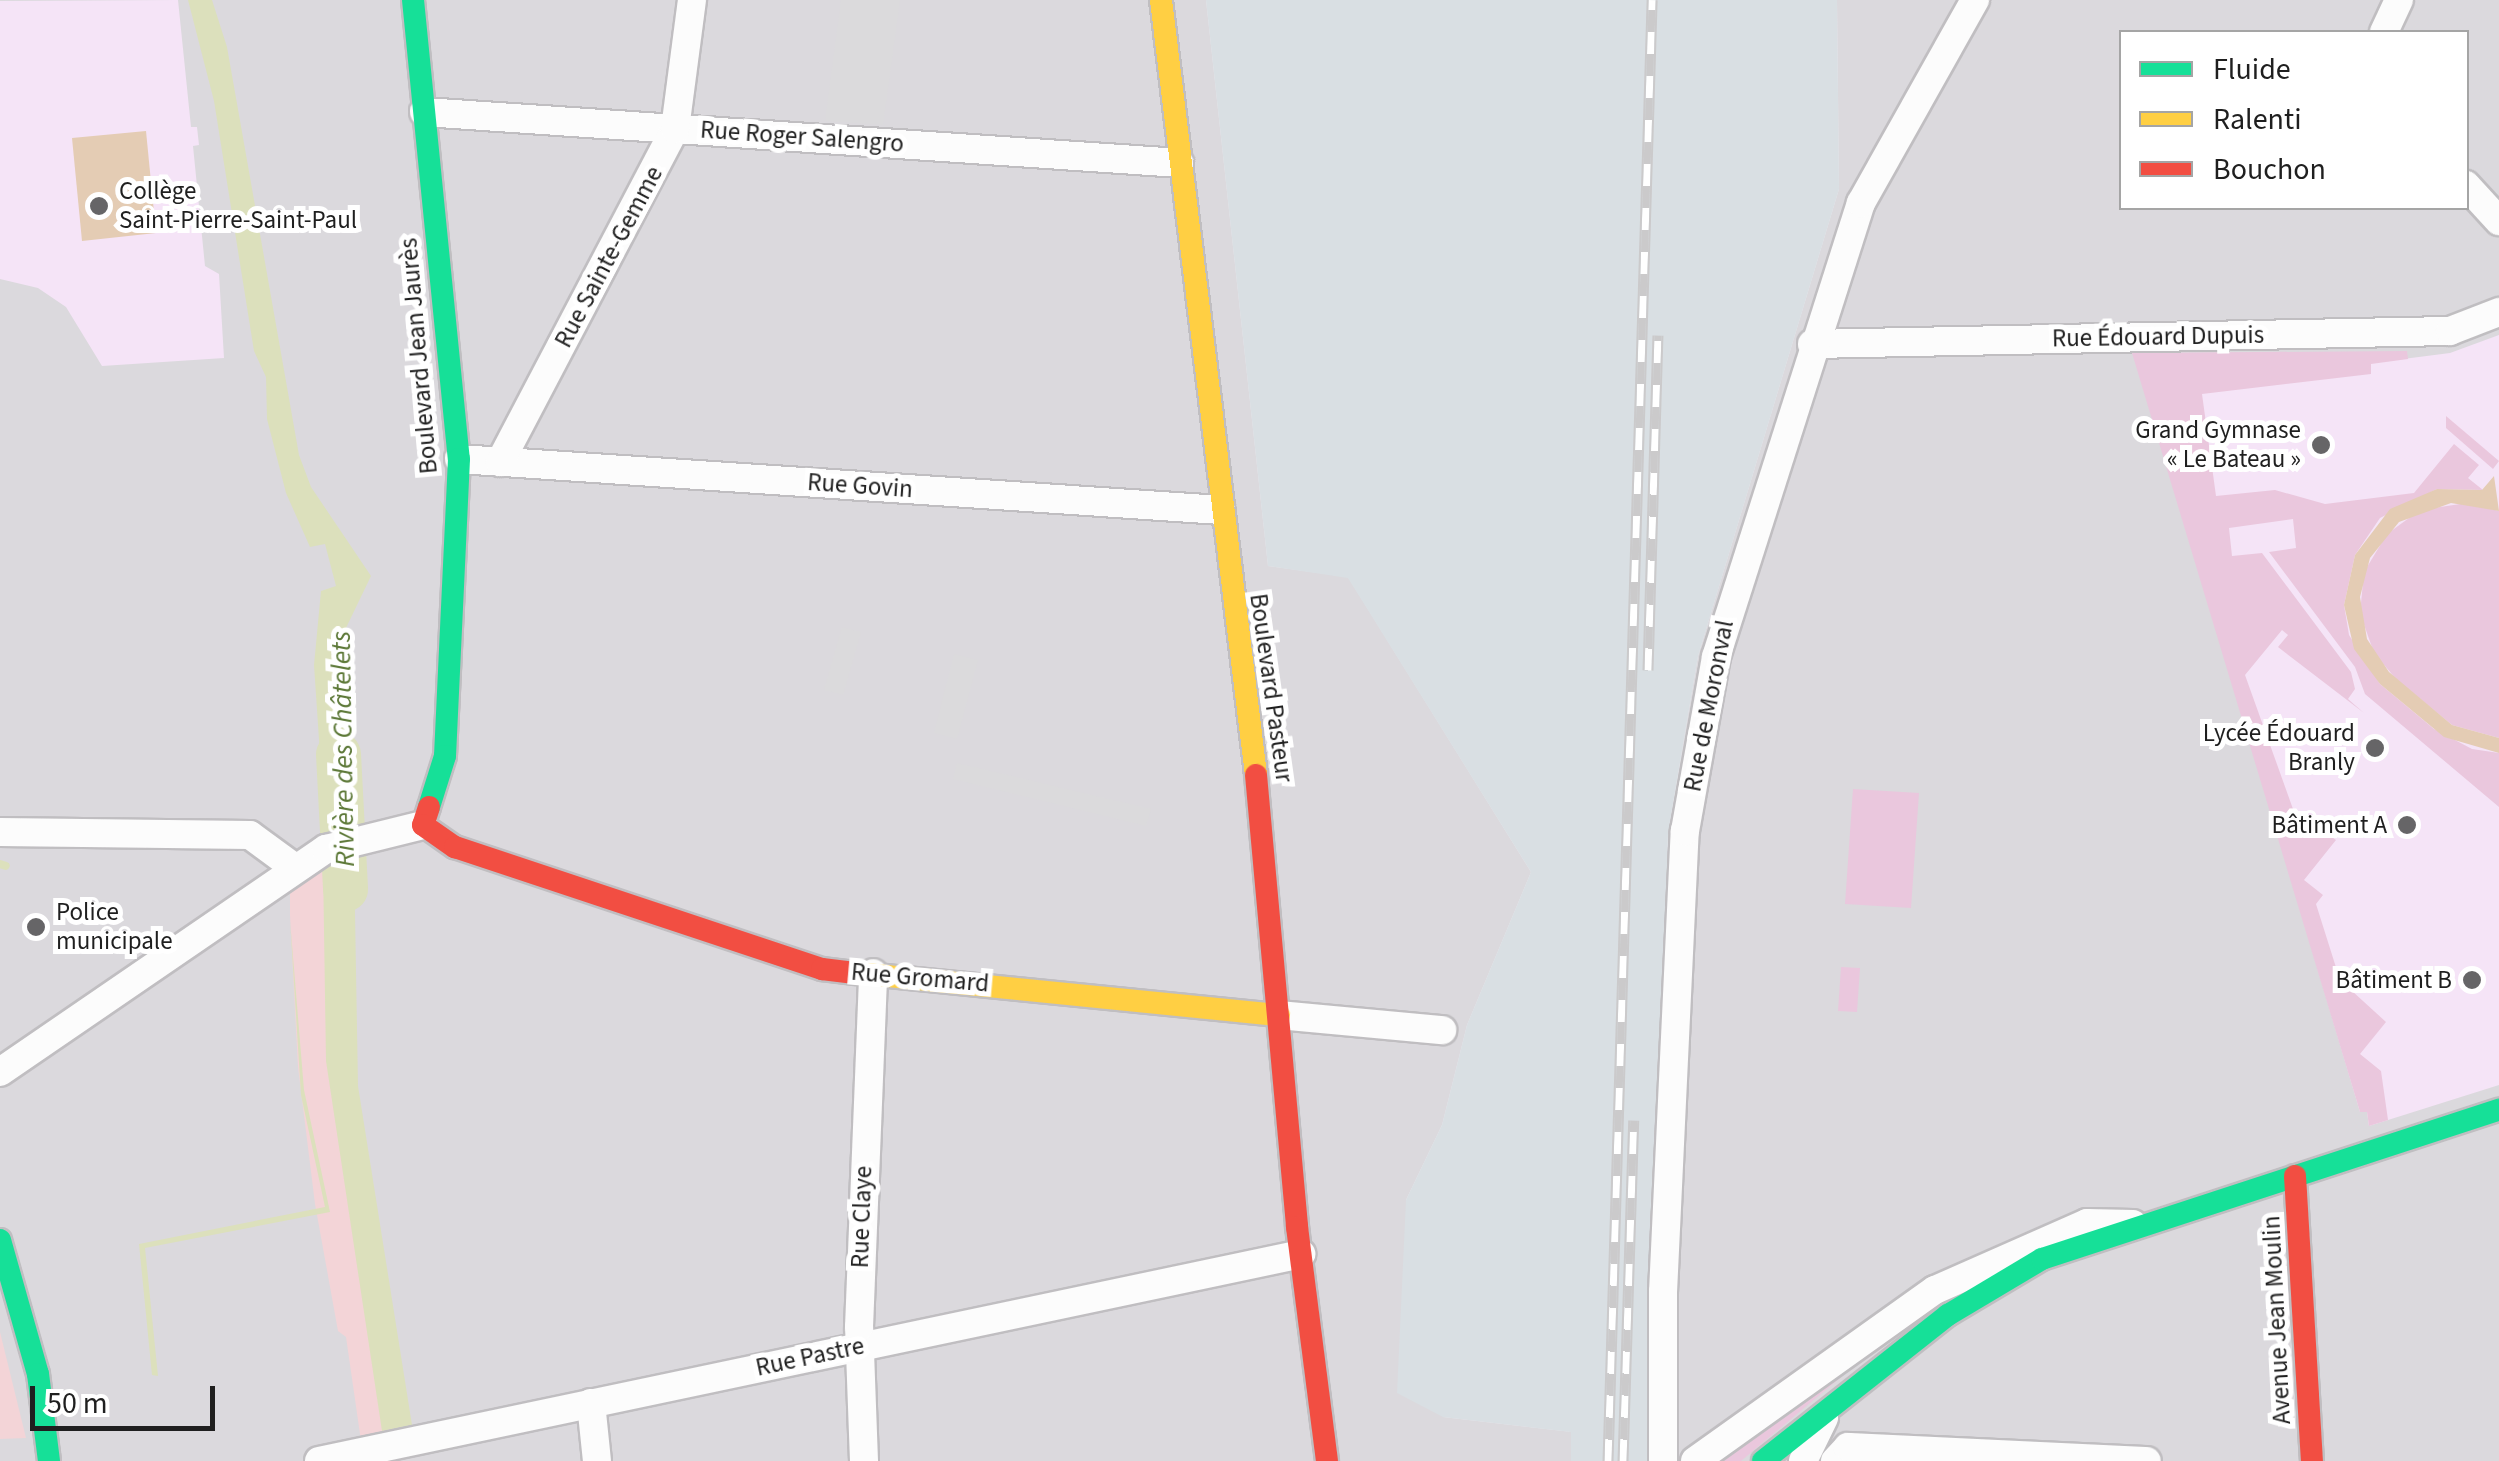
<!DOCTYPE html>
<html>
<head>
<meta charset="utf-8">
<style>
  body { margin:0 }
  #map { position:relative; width:2499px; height:1461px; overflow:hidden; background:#ebe8ee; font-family:"Source Sans 3",sans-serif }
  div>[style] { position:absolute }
  .residential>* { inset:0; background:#dbd9dd }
  .industrial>* { inset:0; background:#d9dfe3 }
  .education>* { inset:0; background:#f5e4f7 }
  .grass>* { inset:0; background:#eac7dd }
  .park>* { inset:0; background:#f3d4d7 }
  .pitch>* { inset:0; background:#e4ccb4 }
  .parking>* { inset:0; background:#dbdadc }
  .water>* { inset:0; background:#dce0bc }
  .stream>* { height:8px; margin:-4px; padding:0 4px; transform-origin:4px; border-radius:4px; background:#dce0bc }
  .river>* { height:45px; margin:-22.5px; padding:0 22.5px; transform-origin:22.5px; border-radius:22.5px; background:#dce0bc }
  .roads { filter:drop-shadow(2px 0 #c0bec1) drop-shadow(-2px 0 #c0bec1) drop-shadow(0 2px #c0bec1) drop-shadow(0 -2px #c0bec1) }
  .street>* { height:28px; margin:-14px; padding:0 14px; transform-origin:14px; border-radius:14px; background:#fcfcfc }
  .fast>* { height:22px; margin:-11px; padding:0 11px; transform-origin:11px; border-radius:11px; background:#16e098 }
  .slow>* { height:22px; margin:-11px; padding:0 11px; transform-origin:11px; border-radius:11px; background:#ffcf43 }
  .jam>* { height:22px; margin:-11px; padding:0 11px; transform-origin:11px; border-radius:11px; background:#f24e42 }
  .rail>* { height:11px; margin-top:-5.5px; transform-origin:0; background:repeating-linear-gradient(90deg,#fff 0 22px,#cbcacb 0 44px); box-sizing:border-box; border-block:2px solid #cbcacb }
  .dots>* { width:28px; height:28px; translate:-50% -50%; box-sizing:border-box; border:5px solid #fff; border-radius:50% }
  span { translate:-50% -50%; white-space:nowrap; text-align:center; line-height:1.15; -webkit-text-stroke:10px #fff; paint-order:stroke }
  .street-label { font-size:25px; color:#1f1f1f }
  .poi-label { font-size:25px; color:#1f1f1f }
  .left { translate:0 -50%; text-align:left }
  .right { translate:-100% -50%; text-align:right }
  .water-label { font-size:28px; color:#5c7837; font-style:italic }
  .legend { position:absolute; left:2119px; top:30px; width:350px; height:180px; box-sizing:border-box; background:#fff; border:2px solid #a5a5a5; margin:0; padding:12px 18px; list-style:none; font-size:30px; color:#1f1f1f }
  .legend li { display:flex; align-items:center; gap:20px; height:50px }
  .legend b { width:50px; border:2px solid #a5a5a5 }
  .scale { position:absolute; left:30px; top:1386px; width:185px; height:45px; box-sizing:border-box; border:5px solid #1f1f1f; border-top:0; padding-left:12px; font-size:30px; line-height:35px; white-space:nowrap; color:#1f1f1f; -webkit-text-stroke:8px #fff; paint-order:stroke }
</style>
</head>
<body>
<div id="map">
  <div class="residential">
    <i style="clip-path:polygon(0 0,1206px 0,1268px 566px,1348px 577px,1531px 872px,1467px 1025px,1442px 1125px,1406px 1200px,1443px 1417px,1572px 1432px,1571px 1461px,0 1461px)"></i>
    <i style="clip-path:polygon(evenodd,1837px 0,2499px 0,2499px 1461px,1650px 1461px,1668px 833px,1698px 656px,1839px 189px,1837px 0,2122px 32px,2466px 32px,2466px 208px,2122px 208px,2122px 32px)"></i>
  </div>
  <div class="industrial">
    <i style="clip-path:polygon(1206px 0,1837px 0,1839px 189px,1698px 656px,1668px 833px,1650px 1461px,1571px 1461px,1571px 1432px,1443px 1417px,1397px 1393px,1406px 1200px,1442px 1125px,1467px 1025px,1531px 872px,1348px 578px,1268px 566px)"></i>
  </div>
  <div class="education">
    <i style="clip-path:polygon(178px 0,191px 127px,197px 127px,199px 145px,193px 146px,205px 266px,219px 274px,224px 358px,102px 366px,66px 307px,38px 288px,0 279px,0 1px)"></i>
    <i style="clip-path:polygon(2499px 335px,2499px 1085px,2369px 1126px,2367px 1112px,2360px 1112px,2152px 410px,2169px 405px,2183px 387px,2450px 353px)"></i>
  </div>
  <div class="grass">
    <i style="clip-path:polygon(2407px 351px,2408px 359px,2371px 364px,2371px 374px,2202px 394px,2216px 496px,2275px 490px,2325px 504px,2414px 493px,2454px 444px,2479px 465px,2468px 478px,2483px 490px,2437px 489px,2380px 518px,2355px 555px,2344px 605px,2349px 635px,2380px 684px,2434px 729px,2472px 749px,2499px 753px,2499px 807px,2365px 694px,2355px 667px,2269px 552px,2296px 548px,2293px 519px,2229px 528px,2232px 556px,2262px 553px,2351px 672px,2355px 689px,2348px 699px,2364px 713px,2278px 647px,2288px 635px,2282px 630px,2245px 675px,2293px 809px,2336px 840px,2304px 880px,2323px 895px,2316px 904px,2340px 980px,2386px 1022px,2360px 1054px,2381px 1071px,2388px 1120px,2369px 1126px,2367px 1112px,2360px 1112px,2132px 353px)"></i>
    <i style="clip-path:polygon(2446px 416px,2499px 461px,2493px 469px,2446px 428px)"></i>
    <i style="clip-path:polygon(2467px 503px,2499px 511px,2499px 738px,2452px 725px,2396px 679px,2374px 653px,2360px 613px,2364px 572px,2387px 534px,2420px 510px)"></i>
    <i style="clip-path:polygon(1853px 789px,1919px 793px,1911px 908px,1845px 904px)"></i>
    <i style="clip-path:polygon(1841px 967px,1860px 968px,1857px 1012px,1838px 1011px)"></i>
    <i style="clip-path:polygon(1923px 1308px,1741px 1461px,1719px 1461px,1819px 1388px)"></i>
  </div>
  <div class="park">
    <i style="clip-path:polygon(338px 852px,333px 1039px,393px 1434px,361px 1441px,346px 1337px,338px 1331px,315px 1204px,298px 1067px,290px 915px,290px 880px)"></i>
    <i style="clip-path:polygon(0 1332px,26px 1438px,0 1439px)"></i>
  </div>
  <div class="pitch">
    <i style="clip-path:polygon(146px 131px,156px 233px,82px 241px,72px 138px)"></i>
    <i style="clip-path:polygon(2494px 476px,2499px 511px,2451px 503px,2399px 522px,2370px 558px,2360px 597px,2367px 639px,2389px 672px,2452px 725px,2499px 738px,2499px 753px,2444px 737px,2380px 684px,2354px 649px,2344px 605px,2355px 555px,2390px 509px,2437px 489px,2482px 490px)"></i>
  </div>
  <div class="parking">
    <i style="clip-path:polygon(841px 0,900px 0,883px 125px,825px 121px)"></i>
    <i style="clip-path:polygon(842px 627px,861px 632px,843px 695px,824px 690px)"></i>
    <i style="clip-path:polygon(954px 654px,978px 660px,957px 739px,934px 733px)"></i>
    <i style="clip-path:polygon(957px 763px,1151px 809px,1146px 826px,953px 779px)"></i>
  </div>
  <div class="water">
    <i style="clip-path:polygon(188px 0,212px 0,227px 47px,299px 455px,311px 487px,371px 576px,345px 630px,353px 814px,324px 814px,314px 665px,321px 591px,336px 586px,325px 544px,310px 547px,286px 493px,267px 419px,266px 377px,254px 351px,214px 101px)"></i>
    <i style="clip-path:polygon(354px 854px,358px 1086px,412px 1425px,382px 1431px,326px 1061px,323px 865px)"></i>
    <i style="clip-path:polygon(290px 920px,304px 1090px,330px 1212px,145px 1248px,158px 1376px,152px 1375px,139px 1244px,325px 1207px,301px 1095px)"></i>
  </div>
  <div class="stream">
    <i style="left:0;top:864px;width:6px;rotate:18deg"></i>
  </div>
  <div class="river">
    <i style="left:338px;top:754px;width:135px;rotate:87deg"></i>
  </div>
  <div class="roads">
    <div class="street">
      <i style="left:2384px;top:32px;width:35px;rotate:-65deg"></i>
      <i style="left:424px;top:112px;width:757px;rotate:3.86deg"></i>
      <i style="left:2466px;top:185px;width:49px;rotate:47.5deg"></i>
      <i style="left:1812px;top:344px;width:638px;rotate:-1.17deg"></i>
      <i style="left:2450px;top:331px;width:53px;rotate:-21.2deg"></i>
      <i style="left:459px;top:459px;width:763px;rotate:3.83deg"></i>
      <i style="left:500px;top:462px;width:376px;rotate:-62.3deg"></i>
      <i style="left:675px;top:129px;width:130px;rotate:-82.5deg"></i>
      <i style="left:0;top:832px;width:250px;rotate:0.7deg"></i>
      <i style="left:250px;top:835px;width:56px;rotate:36.3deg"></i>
      <i style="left:1279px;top:1015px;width:164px;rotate:5.3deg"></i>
      <i style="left:0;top:1072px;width:395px;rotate:-34.4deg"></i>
      <i style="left:326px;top:849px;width:100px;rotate:-13.9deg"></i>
      <i style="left:591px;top:1403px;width:58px;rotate:84.1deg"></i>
      <i style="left:319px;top:1461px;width:1004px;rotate:-11.9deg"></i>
      <i style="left:864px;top:1461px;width:134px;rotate:-92.1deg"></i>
      <i style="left:859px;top:1327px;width:354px;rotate:-87.7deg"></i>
      <i style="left:1663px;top:1461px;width:169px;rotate:-90deg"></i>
      <i style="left:1663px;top:1292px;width:462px;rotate:-87.3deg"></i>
      <i style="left:1685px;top:831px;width:177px;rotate:-79.9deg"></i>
      <i style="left:1716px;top:657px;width:477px;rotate:-72.3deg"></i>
      <i style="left:1861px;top:203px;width:233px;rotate:-60.7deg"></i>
      <i style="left:1695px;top:1461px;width:295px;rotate:-35.5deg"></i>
      <i style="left:1935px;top:1290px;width:166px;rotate:-23.8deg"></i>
      <i style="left:2087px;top:1223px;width:46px;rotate:1.2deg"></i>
      <i style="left:1803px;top:1461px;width:48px;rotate:-64deg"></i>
      <i style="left:1835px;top:1461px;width:19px;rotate:-47deg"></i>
      <i style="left:1848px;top:1447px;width:299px;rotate:2.7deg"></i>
    </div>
    <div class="fast">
      <i style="left:413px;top:0;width:461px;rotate:84.3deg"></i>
      <i style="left:459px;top:459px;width:297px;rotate:92.7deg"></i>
      <i style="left:445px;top:756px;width:53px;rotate:107.4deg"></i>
      <i style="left:0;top:1240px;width:139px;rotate:74.2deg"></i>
      <i style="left:38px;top:1374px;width:88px;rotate:82.8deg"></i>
      <i style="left:1763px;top:1461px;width:236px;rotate:-38.3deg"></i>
      <i style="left:1948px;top:1315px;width:109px;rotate:-30.8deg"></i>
      <i style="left:2042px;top:1259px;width:481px;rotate:-18.1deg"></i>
    </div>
    <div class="slow">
      <i style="left:1161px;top:0;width:781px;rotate:83.01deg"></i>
      <i style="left:857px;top:973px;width:424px;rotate:5.7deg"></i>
    </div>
    <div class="jam">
      <i style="left:1256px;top:775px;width:454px;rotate:84.8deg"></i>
      <i style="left:1297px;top:1227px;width:236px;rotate:82.7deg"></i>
      <i style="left:429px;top:807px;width:19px;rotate:108deg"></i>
      <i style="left:423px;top:825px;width:39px;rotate:35deg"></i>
      <i style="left:455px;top:847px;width:387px;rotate:18.4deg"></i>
      <i style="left:822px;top:969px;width:35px;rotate:7deg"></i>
      <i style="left:2295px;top:1176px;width:286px;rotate:86.6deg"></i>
    </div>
  </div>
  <div class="rail">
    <i style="left:1648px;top:670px;width:335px;rotate:-88.3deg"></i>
    <i style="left:1608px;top:1461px;width:1462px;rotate:-88.27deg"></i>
    <i style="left:1623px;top:1461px;width:341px;rotate:-88.2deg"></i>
  </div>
  <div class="dots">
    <i style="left:99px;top:206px;background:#666567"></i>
    <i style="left:2321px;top:445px;background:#666567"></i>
    <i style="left:2375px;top:748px;background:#666567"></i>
    <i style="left:2407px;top:825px;background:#666567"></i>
    <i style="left:36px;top:927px;background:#666567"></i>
    <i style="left:2472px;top:980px;background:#666567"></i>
  </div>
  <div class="street-label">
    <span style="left:802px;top:137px;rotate:4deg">Rue Roger Salengro</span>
    <span style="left:609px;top:257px;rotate:-62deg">Rue Sainte-Gemme</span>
    <span style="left:2158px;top:337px;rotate:-1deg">Rue Édouard Dupuis</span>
    <span style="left:419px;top:356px;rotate:-95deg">Boulevard Jean Jaurès</span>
    <span style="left:860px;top:486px;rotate:4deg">Rue Govin</span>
    <span style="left:1271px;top:688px;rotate:82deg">Boulevard Pasteur</span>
    <span style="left:1709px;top:706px;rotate:-79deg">Rue de Moronval</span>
    <span style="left:920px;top:978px;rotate:5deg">Rue Gromard</span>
    <span style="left:862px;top:1217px;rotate:-88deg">Rue Claye</span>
    <span style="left:2277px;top:1320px;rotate:-93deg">Avenue Jean Moulin</span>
    <span style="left:810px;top:1357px;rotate:-12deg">Rue Pastre</span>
  </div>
  <div class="poi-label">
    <span class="left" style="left:119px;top:206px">Collège<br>Saint-Pierre-Saint-Paul</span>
    <span class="right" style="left:2301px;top:445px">Grand Gymnase<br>« Le Bateau »</span>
    <span class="right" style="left:2355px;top:748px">Lycée Édouard<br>Branly</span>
    <span class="right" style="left:2387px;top:825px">Bâtiment A</span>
    <span class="left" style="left:56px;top:927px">Police<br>municipale</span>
    <span class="right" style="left:2452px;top:980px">Bâtiment B</span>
  </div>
  <div class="water-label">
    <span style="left:343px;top:749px;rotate:-91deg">Rivière des Châtelets</span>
  </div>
  <ul class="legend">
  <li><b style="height:12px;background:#16e098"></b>Fluide</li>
  <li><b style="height:12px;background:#ffcf43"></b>Ralenti</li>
  <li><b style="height:12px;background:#f24e42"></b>Bouchon</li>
  </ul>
  <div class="scale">50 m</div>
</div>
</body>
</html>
